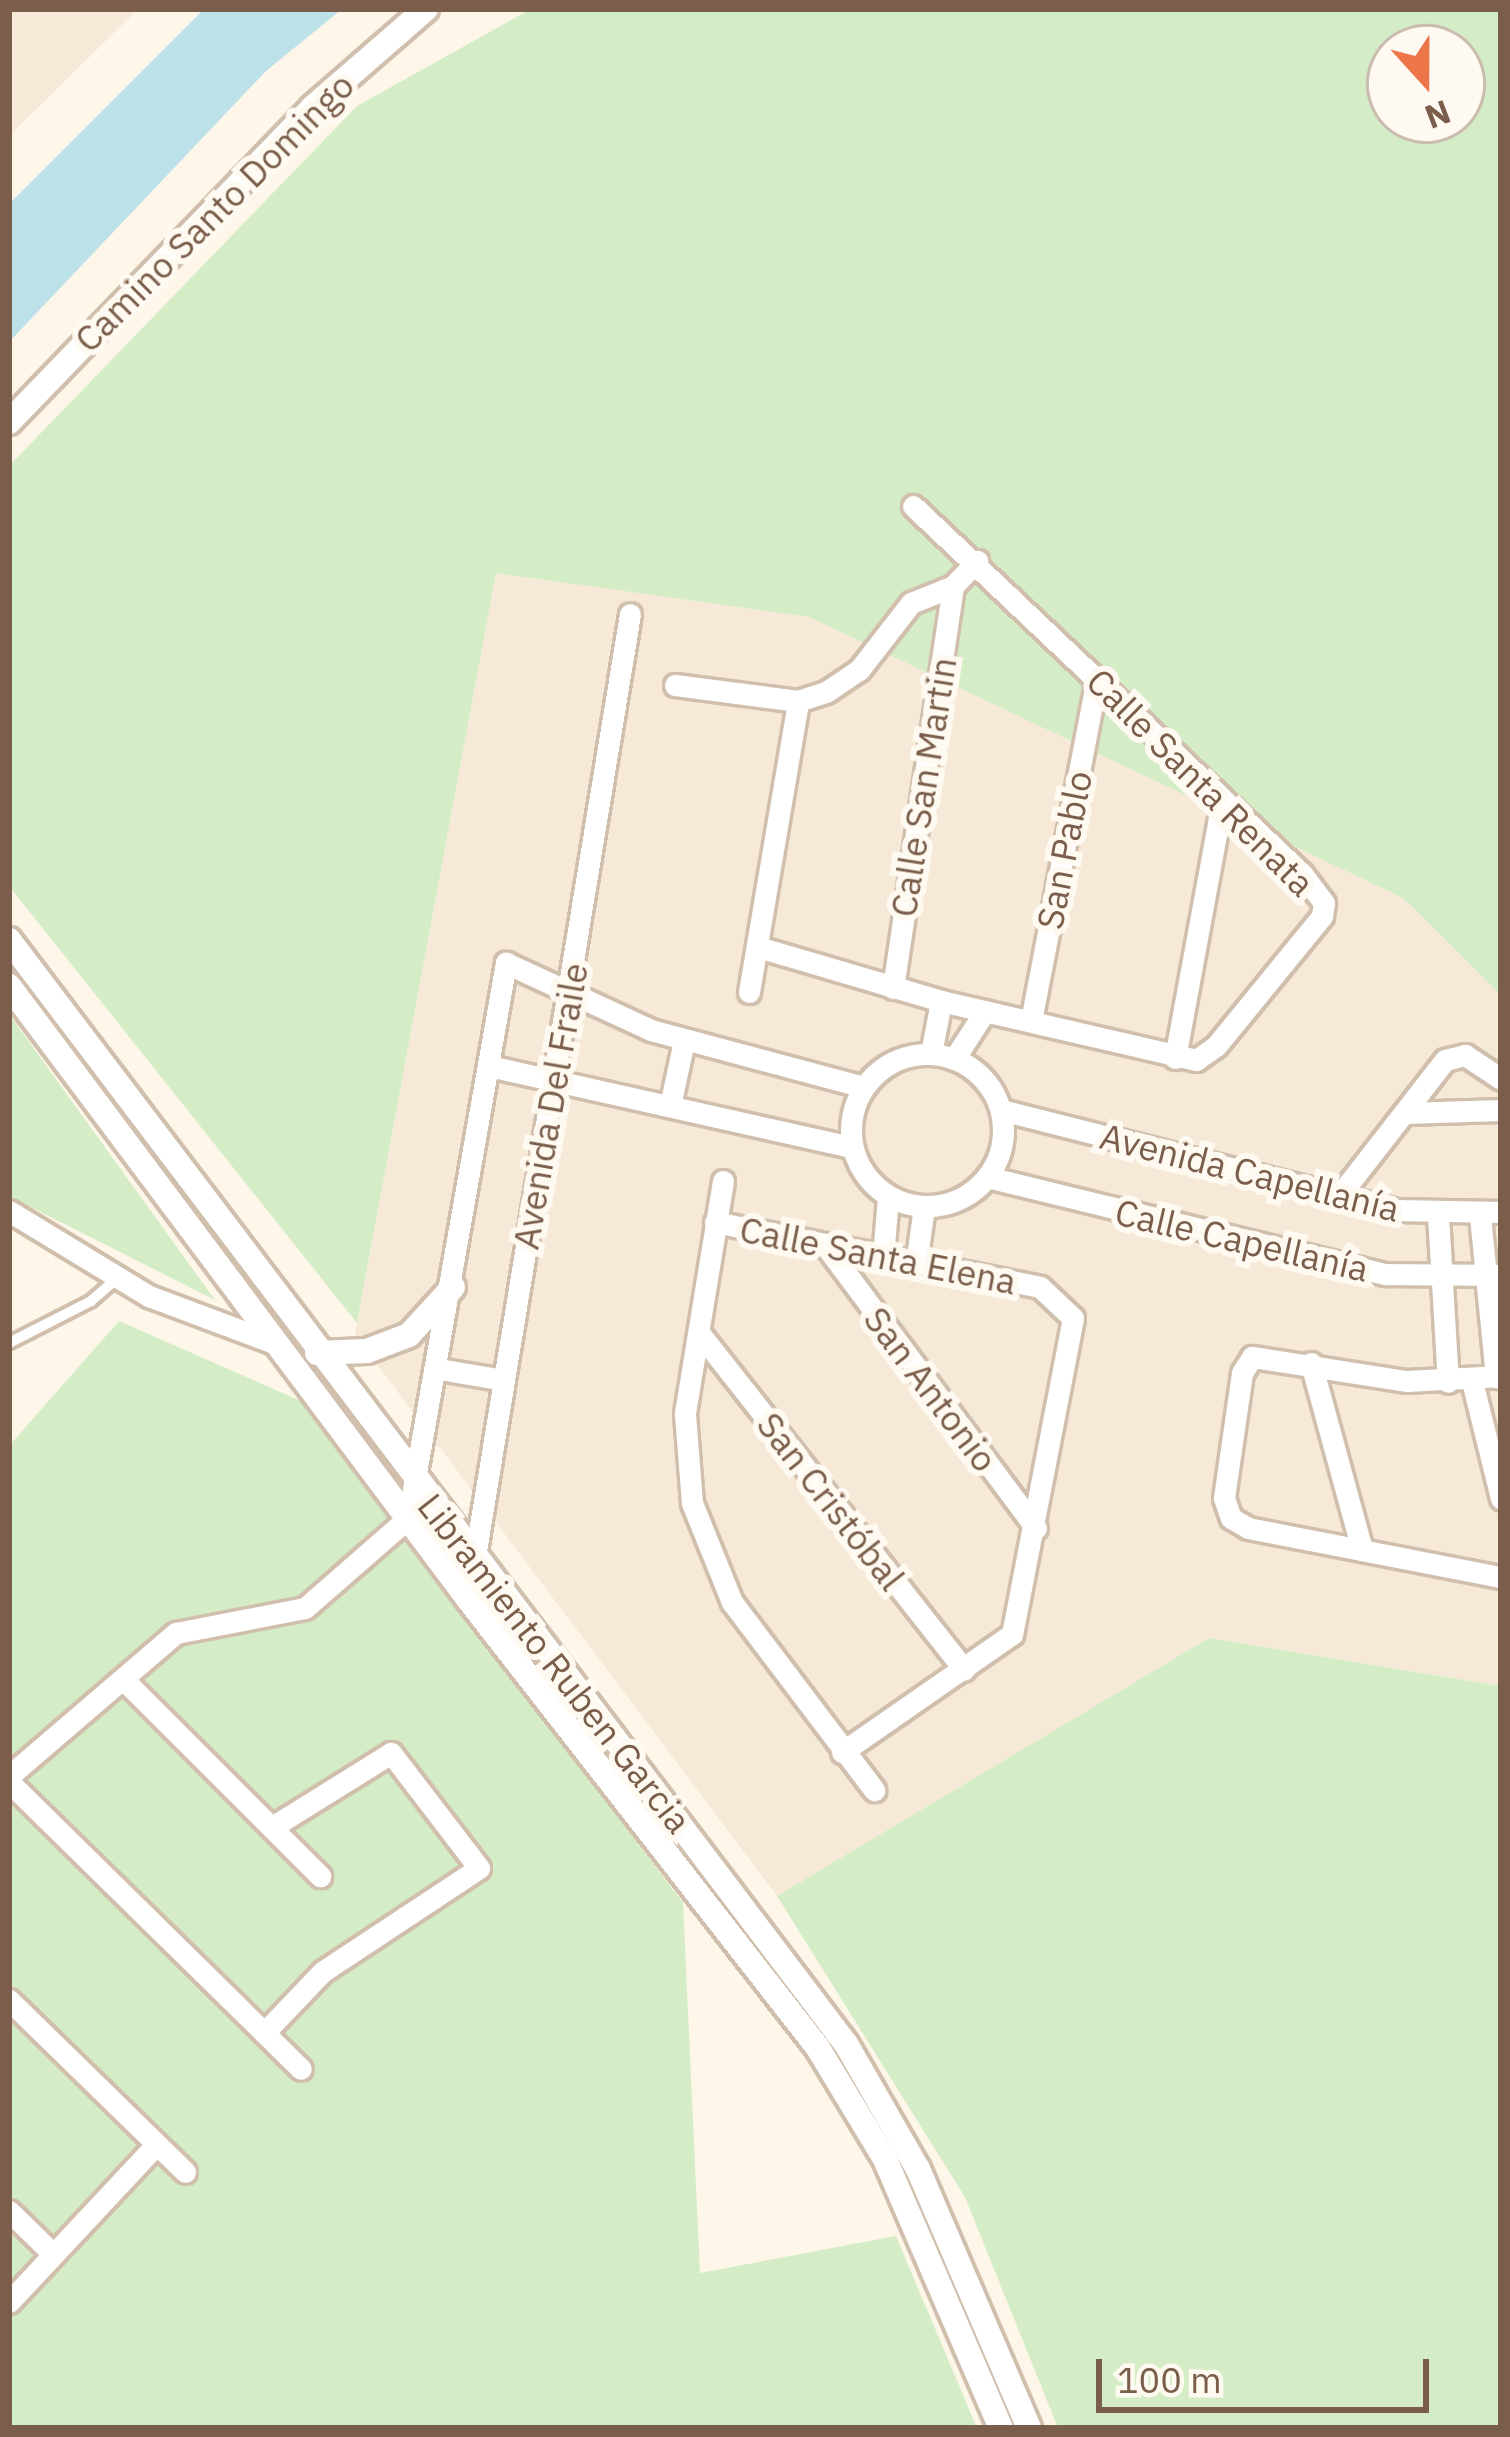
<!DOCTYPE html>
<html>
<head>
<meta charset="utf-8">
<style>
  body { margin:0 }
  #map { position:relative; width:1510px; height:2437px; overflow:hidden; background:#fdf6e9; font-family:"IBM Plex Sans",sans-serif }
  div>[style] { position:absolute }
  .residential>* { inset:0; background:#f6e9d7 }
  .green>* { inset:0; background:#d4edc6 }
  .water>* { inset:0; background:#bce1e9 }
  .roads { filter:drop-shadow(3px 0 #d1bfad) drop-shadow(-3px 0 #d1bfad) drop-shadow(0 3px #d1bfad) drop-shadow(0 -3px #d1bfad) }
  .service>* { height:10px; margin:-5px; padding:0 5px; transform-origin:5px; border-radius:5px; background:#fff }
  .minor>* { height:21px; margin:-10.5px; padding:0 10.5px; transform-origin:10.5px; border-radius:10.5px; background:#fff }
  .minor>.ring { margin:-10.5px; padding:0; box-sizing:content-box; background:none; border:21px solid #fff; border-radius:50% }
  .tertiary>* { height:24px; margin:-12px; padding:0 12px; transform-origin:12px; border-radius:12px; background:#fff }
  span { translate:-50% -50%; white-space:nowrap; text-align:center; line-height:1.15; -webkit-text-stroke:12px #fffaf1; paint-order:stroke }
  .street-label { font-size:36px; color:#7a5e4b }
  .frame { position:absolute; inset:0; border:12px solid #7a5e4b; pointer-events:none }
  .north { position:absolute; left:1366px; top:24px; width:120px; height:120px; box-sizing:border-box; background:#fffaf1; border:3px solid #cabcaf; border-radius:50%; rotate:159deg; font-size:33px; font-weight:700; line-height:48px; text-align:center; color:#7a5e4b }
  .north::after { content:''; display:block; margin:auto; width:42px; height:54px; background:#ec7549; clip-path:polygon(50% 0,100% 100%,50% 72%,0 100%) }
  .scale { position:absolute; left:1096px; top:2359px; width:333px; height:54px; box-sizing:border-box; border:6px solid #7a5e4b; border-top:0; padding-left:15px; font-size:36px; line-height:42px; white-space:nowrap; color:#7a5e4b; -webkit-text-stroke:9px #fffaf1; paint-order:stroke }
</style>
</head>
<body>
<div id="map">
  <div class="residential">
    <i style="clip-path:polygon(9px 9px,138px 9px,9px 136px)"></i>
    <i style="clip-path:polygon(496px 573px,809px 617px,1403px 898px,1501px 995px,1501px 1686px,1209px 1638px,777px 1896px,355px 1335px)"></i>
  </div>
  <div class="green">
    <i style="clip-path:polygon(evenodd,531px 9px,1501px 9px,1501px 995px,1403px 898px,809px 617px,496px 573px,357px 1323px,9px 886px,9px 466px,357px 106px,531px 9px,1390px 48px,1462px 48px,1462px 120px,1390px 120px,1390px 48px)"></i>
    <i style="clip-path:polygon(9px 1014px,215px 1300px,9px 1196px)"></i>
    <i style="clip-path:polygon(119px 1321px,303px 1402px,683px 1903px,700px 2273px,896px 2236px,977px 2428px,9px 2428px,9px 1446px)"></i>
    <i style="clip-path:polygon(1209px 1638px,1501px 1686px,1501px 2428px,1058px 2428px,965px 2197px,777px 1896px)"></i>
  </div>
  <div class="water">
    <i style="clip-path:polygon(204px 9px,342px 9px,266px 71px,9px 342px,9px 204px)"></i>
  </div>
  <div class="roads">
    <div class="service">
      <i style="left:9px;top:1343px;width:92px;rotate:-27.1deg"></i>
      <i style="left:91px;top:1301px;width:35px;rotate:-41deg"></i>
    </div>
    <div class="minor">
      <i style="left:675px;top:685px;width:124px;rotate:7.4deg"></i>
      <i style="left:798px;top:701px;width:29px;rotate:-18deg"></i>
      <i style="left:826px;top:692px;width:40px;rotate:-34deg"></i>
      <i style="left:859px;top:670px;width:85px;rotate:-52.2deg"></i>
      <i style="left:911px;top:603px;width:45px;rotate:-22deg"></i>
      <i style="left:953px;top:586px;width:35px;rotate:-46deg"></i>
      <i style="left:758px;top:947px;width:191px;rotate:16.4deg"></i>
      <i style="left:941px;top:1001px;width:262px;rotate:13deg"></i>
      <i style="left:1196px;top:1060px;width:24px;rotate:-35deg"></i>
      <i style="left:1216px;top:1046px;width:168px;rotate:-50.8deg"></i>
      <i style="left:1322px;top:916px;width:13px;rotate:-81deg"></i>
      <i style="left:1324px;top:903px;width:38px;rotate:-127deg"></i>
      <i style="left:1301px;top:873px;width:534px;rotate:-136.59deg"></i>
      <i style="left:893px;top:988px;width:406px;rotate:-81.5deg"></i>
      <i style="left:749px;top:992px;width:295px;rotate:-80.4deg"></i>
      <i style="left:1031px;top:1021px;width:349px;rotate:-79.1deg"></i>
      <i class="ring" style="left:851px;top:1054px;width:131px;height:131px"></i>
      <i style="left:931px;top:1054px;width:54px;rotate:-79.3deg"></i>
      <i style="left:1175px;top:1058px;width:260px;rotate:-79.6deg"></i>
      <i style="left:954px;top:1059px;width:57px;rotate:-57.1deg"></i>
      <i style="left:489px;top:1066px;width:372px;rotate:12.6deg"></i>
      <i style="left:671px;top:1101px;width:61px;rotate:-77.8deg"></i>
      <i style="left:1001px;top:1110px;width:407px;rotate:14.2deg"></i>
      <i style="left:1396px;top:1210px;width:105px;rotate:1.1deg"></i>
      <i style="left:1405px;top:1113px;width:96px;rotate:-1.8deg"></i>
      <i style="left:987px;top:1177px;width:411px;rotate:13.7deg"></i>
      <i style="left:1386px;top:1274px;width:115px;rotate:0.5deg"></i>
      <i style="left:723px;top:1181px;width:236px;rotate:99.3deg"></i>
      <i style="left:685px;top:1414px;width:89px;rotate:85.5deg"></i>
      <i style="left:692px;top:1503px;width:107px;rotate:68deg"></i>
      <i style="left:732px;top:1602px;width:236px;rotate:52.9deg"></i>
      <i style="left:1339px;top:1196px;width:172px;rotate:-52.1deg"></i>
      <i style="left:1445px;top:1060px;width:21px;rotate:-14deg"></i>
      <i style="left:1465px;top:1055px;width:43px;rotate:33.7deg"></i>
      <i style="left:9px;top:1211px;width:164px;rotate:31.3deg"></i>
      <i style="left:149px;top:1296px;width:137px;rotate:20.6deg"></i>
      <i style="left:1438px;top:1215px;width:167px;rotate:86.6deg"></i>
      <i style="left:1480px;top:1216px;width:162px;rotate:84.3deg"></i>
      <i style="left:715px;top:1222px;width:331px;rotate:11.3deg"></i>
      <i style="left:1040px;top:1287px;width:45px;rotate:43.2deg"></i>
      <i style="left:1073px;top:1318px;width:322px;rotate:100.9deg"></i>
      <i style="left:1012px;top:1634px;width:207px;rotate:145.2deg"></i>
      <i style="left:828px;top:1249px;width:348px;rotate:53.3deg"></i>
      <i style="left:883px;top:1257px;width:60px;rotate:-85.2deg"></i>
      <i style="left:916px;top:1264px;width:58px;rotate:-82deg"></i>
      <i style="left:700px;top:1334px;width:427px;rotate:51.8deg"></i>
      <i style="left:1311px;top:1363px;width:194px;rotate:74.7deg"></i>
      <i style="left:439px;top:1369px;width:66px;rotate:9.6deg"></i>
      <i style="left:1501px;top:1376px;width:95px;rotate:177deg"></i>
      <i style="left:1406px;top:1381px;width:156px;rotate:-171.1deg"></i>
      <i style="left:1252px;top:1357px;width:19px;rotate:122deg"></i>
      <i style="left:1242px;top:1373px;width:126px;rotate:98.2deg"></i>
      <i style="left:1224px;top:1498px;width:21px;rotate:71deg"></i>
      <i style="left:1231px;top:1518px;width:20px;rotate:30deg"></i>
      <i style="left:1248px;top:1528px;width:258px;rotate:11deg"></i>
      <i style="left:1472px;top:1381px;width:121px;rotate:76.1deg"></i>
      <i style="left:468px;top:1599px;width:998px;rotate:-80.66deg"></i>
      <i style="left:123px;top:1679px;width:279px;rotate:45deg"></i>
      <i style="left:9px;top:1776px;width:220px;rotate:-40.6deg"></i>
      <i style="left:176px;top:1633px;width:131px;rotate:-11deg"></i>
      <i style="left:305px;top:1608px;width:137px;rotate:-41.1deg"></i>
      <i style="left:408px;top:1518px;width:564px;rotate:-79.99deg"></i>
      <i style="left:506px;top:963px;width:160px;rotate:24.8deg"></i>
      <i style="left:651px;top:1030px;width:220px;rotate:15deg"></i>
      <i style="left:9px;top:1782px;width:409px;rotate:44.5deg"></i>
      <i style="left:9px;top:2000px;width:246px;rotate:44.3deg"></i>
      <i style="left:264px;top:2033px;width:84px;rotate:-46.4deg"></i>
      <i style="left:322px;top:1972px;width:188px;rotate:-33.5deg"></i>
      <i style="left:479px;top:1868px;width:145px;rotate:-127.4deg"></i>
      <i style="left:391px;top:1753px;width:140px;rotate:148.1deg"></i>
      <i style="left:9px;top:2211px;width:59px;rotate:44.3deg"></i>
      <i style="left:9px;top:2302px;width:216px;rotate:-46.9deg"></i>
    </div>
    <div class="tertiary">
      <i style="left:9px;top:422px;width:436px;rotate:-46deg"></i>
      <i style="left:312px;top:108px;width:151px;rotate:-41deg"></i>
      <i style="left:9px;top:940px;width:1385px;rotate:52.83deg"></i>
      <i style="left:846px;top:2044px;width:144px;rotate:60.1deg"></i>
      <i style="left:918px;top:2169px;width:282px;rotate:66.8deg"></i>
      <i style="left:9px;top:986px;width:766px;rotate:53.17deg"></i>
      <i style="left:468px;top:1599px;width:569px;rotate:52.06deg"></i>
      <i style="left:818px;top:2048px;width:130px;rotate:58.9deg"></i>
      <i style="left:885px;top:2159px;width:293px;rotate:66.7deg"></i>
      <i style="left:317px;top:1353px;width:50px;rotate:-2.3deg"></i>
      <i style="left:367px;top:1351px;width:45px;rotate:-20.9deg"></i>
      <i style="left:409px;top:1335px;width:65px;rotate:-47.5deg"></i>
    </div>
  </div>
  <div class="street-label">
    <span style="left:214px;top:212px;rotate:-45deg">Camino Santo Domingo</span>
    <span style="left:1201px;top:782px;rotate:45deg">Calle Santa Renata</span>
    <span style="left:923px;top:787px;rotate:-81deg">Calle San Martin</span>
    <span style="left:1064px;top:850px;rotate:-79deg">San Pablo</span>
    <span style="left:550px;top:1106px;rotate:-80deg">Avenida Del Fraile</span>
    <span style="left:1250px;top:1172px;rotate:14deg">Avenida Capellanía</span>
    <span style="left:1242px;top:1240px;rotate:13deg">Calle Capellanía</span>
    <span style="left:878px;top:1255px;rotate:11deg">Calle Santa Elena</span>
    <span style="left:931px;top:1389px;rotate:53deg">San Antonio</span>
    <span style="left:831px;top:1501px;rotate:52deg">San Cristóbal</span>
    <span style="left:555px;top:1663px;rotate:52deg">Libramiento Ruben Garcia</span>
  </div>
  <div class="frame"></div>
  <div class="north">N</div>
  <div class="scale">100 m</div>
</div>
</body>
</html>
